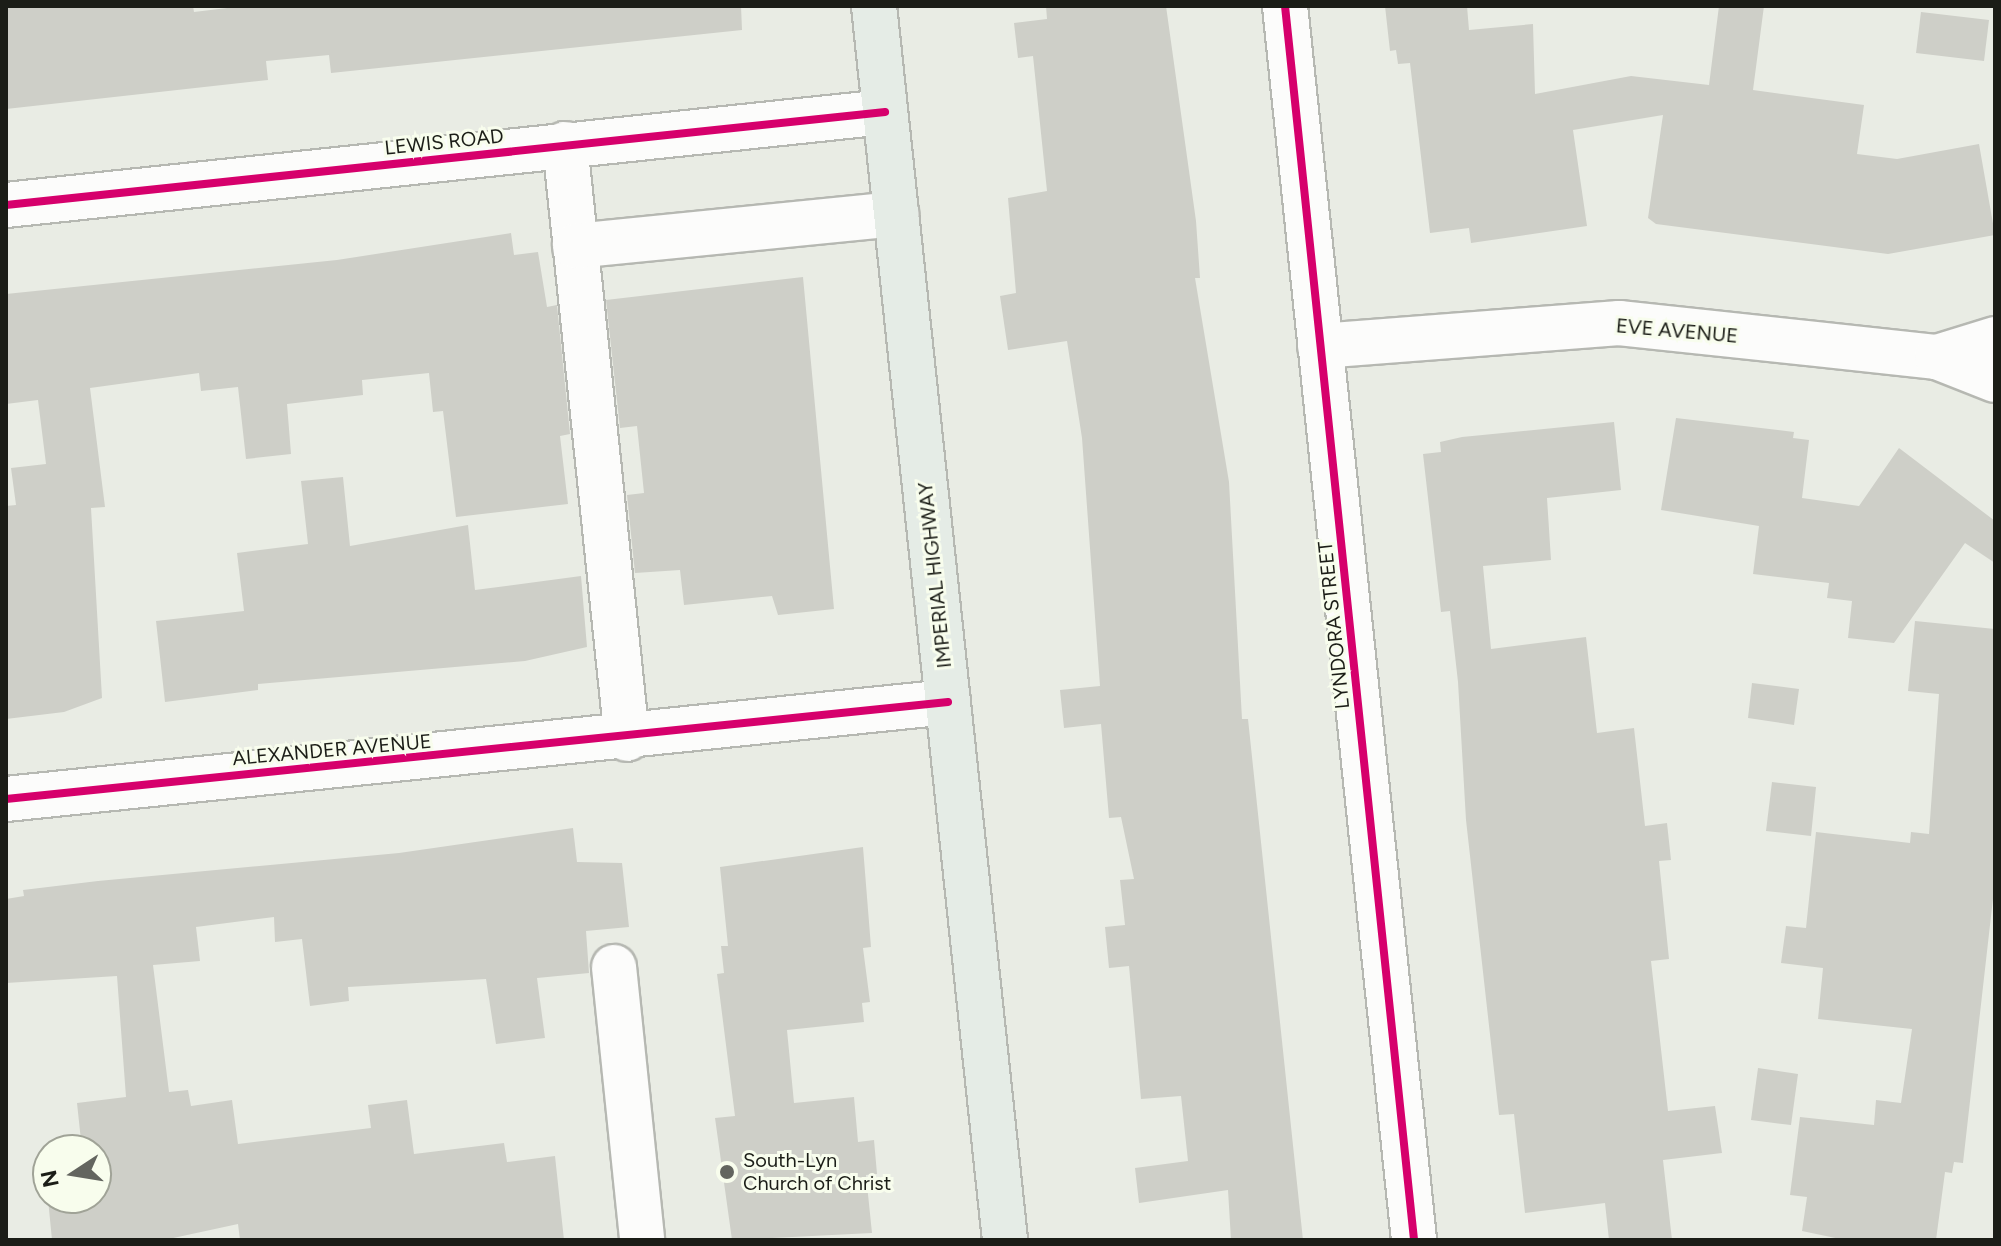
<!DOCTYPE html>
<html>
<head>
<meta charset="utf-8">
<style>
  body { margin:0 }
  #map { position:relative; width:2001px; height:1246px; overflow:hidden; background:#e9ece4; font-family:Figtree,sans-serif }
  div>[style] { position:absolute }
  .building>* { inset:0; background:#cecfc8 }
  .roads { filter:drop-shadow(2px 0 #b6b8b2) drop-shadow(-2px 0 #b6b8b2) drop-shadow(0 2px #b6b8b2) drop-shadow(0 -2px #b6b8b2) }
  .minor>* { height:44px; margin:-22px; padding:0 22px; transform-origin:22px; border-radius:22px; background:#fcfcfb }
  .major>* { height:44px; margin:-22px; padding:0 22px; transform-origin:22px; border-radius:22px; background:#e5ece6 }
  .cycleway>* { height:8px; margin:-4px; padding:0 4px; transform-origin:4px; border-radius:4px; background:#d6006c }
  .dots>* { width:22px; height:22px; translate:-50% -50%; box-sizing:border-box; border:4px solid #f8fded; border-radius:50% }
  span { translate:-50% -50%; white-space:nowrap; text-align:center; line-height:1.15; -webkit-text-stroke:6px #f8fded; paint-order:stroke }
  .street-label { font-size:20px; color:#1b1d17 }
  .poi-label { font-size:20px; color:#1b1d17 }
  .left { translate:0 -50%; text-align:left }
  .frame { position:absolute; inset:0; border:8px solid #1b1d17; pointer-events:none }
  .north { position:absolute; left:32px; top:1134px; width:80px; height:80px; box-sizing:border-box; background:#f8fded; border:2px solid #a0a397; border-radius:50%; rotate:258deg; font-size:22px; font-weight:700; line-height:32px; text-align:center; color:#1b1d17 }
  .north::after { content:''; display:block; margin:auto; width:28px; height:36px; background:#63655f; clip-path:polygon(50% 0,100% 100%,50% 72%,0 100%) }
</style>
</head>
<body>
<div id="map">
  <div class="building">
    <i style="clip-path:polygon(6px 6px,193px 6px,194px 12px,244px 6px,741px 6px,742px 30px,331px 73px,329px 55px,266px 61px,268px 80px,6px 109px)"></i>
    <i style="clip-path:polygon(1046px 6px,1166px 6px,1196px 221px,1200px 278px,1195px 278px,1229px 482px,1242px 719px,1248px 719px,1303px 1240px,1231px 1240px,1228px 1190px,1139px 1203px,1135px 1168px,1188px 1161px,1181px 1096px,1141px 1099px,1129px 966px,1109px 968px,1105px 927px,1125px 925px,1120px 880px,1134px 879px,1121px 817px,1109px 818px,1101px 724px,1064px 728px,1060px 690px,1100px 686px,1082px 438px,1067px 341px,1008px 350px,1000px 296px,1016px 293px,1008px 198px,1047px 191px,1033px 56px,1018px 58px,1014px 23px,1047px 19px)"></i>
    <i style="clip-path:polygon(1385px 6px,1467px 6px,1469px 30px,1533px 24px,1535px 94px,1631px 76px,1709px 85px,1719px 6px,1764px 6px,1753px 90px,1864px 105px,1857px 154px,1897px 159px,1979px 144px,1995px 235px,1888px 254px,1656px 224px,1648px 218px,1663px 115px,1573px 130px,1587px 226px,1471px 243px,1469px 228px,1430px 233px,1410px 63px,1398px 64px,1396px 50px,1390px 51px)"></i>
    <i style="clip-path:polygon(1921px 12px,1989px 20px,1984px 61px,1916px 53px)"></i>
    <i style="clip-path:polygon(511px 233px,514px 255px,538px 252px,547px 307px,557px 305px,570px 434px,560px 436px,568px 504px,456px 517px,443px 411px,433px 412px,429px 373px,362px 380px,363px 395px,287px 404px,291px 454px,246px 459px,238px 387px,201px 391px,199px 373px,90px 388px,105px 507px,91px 508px,102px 698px,64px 712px,6px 719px,6px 506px,16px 505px,11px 468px,46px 464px,38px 400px,6px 404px,6px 294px,337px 260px)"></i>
    <i style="clip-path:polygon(803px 277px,834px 609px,778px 615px,772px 596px,684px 605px,680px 570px,635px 573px,627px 495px,644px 493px,637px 426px,620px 428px,606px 300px)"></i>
    <i style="clip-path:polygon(1676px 418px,1794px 432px,1793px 438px,1809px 440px,1802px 498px,1859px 506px,1899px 448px,1995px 521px,1995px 563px,1965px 543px,1894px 643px,1848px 638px,1852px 601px,1827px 598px,1829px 583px,1753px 574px,1759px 526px,1661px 510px)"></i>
    <i style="clip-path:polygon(1614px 422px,1621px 490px,1547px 498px,1551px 560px,1483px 566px,1491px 649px,1586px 637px,1597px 733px,1634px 728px,1645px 826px,1667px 823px,1671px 860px,1659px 861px,1669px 959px,1651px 961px,1668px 1111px,1715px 1106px,1722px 1153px,1663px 1160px,1672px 1240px,1609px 1240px,1605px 1203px,1525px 1213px,1514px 1114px,1499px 1115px,1466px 820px,1458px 682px,1450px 611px,1441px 612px,1423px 454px,1441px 452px,1440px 442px,1462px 437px)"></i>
    <i style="clip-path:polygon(343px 477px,350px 546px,468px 525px,475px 590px,581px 576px,587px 647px,525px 661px,258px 684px,258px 690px,165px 702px,156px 621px,244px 611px,237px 553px,308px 544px,301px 481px)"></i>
    <i style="clip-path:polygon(1915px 621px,1995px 629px,1995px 881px,1963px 1163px,1954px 1162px,1952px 1173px,1945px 1172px,1936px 1240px,1845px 1240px,1802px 1231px,1807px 1197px,1790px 1195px,1800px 1117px,1874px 1125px,1876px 1100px,1901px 1103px,1912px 1029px,1818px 1019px,1823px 968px,1781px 963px,1786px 926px,1806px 928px,1816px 832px,1910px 843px,1911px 832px,1929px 834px,1939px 694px,1908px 691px)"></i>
    <i style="clip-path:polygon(1752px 683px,1799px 689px,1794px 725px,1748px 718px)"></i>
    <i style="clip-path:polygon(1772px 782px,1816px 787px,1811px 836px,1766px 831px)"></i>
    <i style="clip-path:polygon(573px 828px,577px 862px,622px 863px,629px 927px,586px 931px,589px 973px,537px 978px,545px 1038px,496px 1044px,486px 979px,348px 987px,349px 1001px,310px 1006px,302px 939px,275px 942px,274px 917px,196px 927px,200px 961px,153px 965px,169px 1092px,188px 1090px,191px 1106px,232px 1100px,238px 1144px,371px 1128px,368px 1105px,407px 1100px,414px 1154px,504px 1143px,507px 1162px,555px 1156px,564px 1240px,240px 1240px,238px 1224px,164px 1240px,52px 1240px,44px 1158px,48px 1198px,96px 1198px,96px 1150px,82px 1150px,77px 1103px,126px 1097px,117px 976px,6px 983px,6px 899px,24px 896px,23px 890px,98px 881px,399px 853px)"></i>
    <i style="clip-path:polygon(863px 847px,871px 947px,863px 948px,870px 1002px,862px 1003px,864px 1022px,787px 1030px,794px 1103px,854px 1097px,858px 1142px,874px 1140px,877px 1174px,866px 1175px,872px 1233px,732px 1240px,715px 1118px,735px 1116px,717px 974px,724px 973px,721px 946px,728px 946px,720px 867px)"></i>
    <i style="clip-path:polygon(1758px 1068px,1798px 1074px,1791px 1125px,1751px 1120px)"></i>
  </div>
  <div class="roads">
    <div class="minor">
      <i style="left:1285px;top:6px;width:1241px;rotate:84.03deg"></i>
      <i style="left:565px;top:144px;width:598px;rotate:84.05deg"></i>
      <i style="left:6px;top:205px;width:884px;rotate:-6.04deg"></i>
      <i style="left:575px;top:246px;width:323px;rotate:-5.7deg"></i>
      <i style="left:1320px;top:346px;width:300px;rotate:-4.4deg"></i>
      <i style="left:1619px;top:323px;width:320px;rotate:6.1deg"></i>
      <i style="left:1937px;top:357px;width:62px;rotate:21.6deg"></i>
      <i style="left:1937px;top:357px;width:61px;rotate:-17.2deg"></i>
      <i style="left:6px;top:799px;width:947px;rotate:-5.88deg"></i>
      <i style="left:614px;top:967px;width:274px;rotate:84.1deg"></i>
    </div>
    <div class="major">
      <i style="left:874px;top:6px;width:1241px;rotate:83.94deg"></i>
    </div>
  </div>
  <div class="cycleway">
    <i style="left:1285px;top:6px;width:1241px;rotate:84.03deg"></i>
    <i style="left:6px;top:205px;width:884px;rotate:-6.04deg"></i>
    <i style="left:6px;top:799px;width:947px;rotate:-5.88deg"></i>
  </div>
  <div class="dots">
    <i style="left:727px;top:1172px;background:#63655f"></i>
  </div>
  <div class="street-label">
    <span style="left:444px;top:142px;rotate:-6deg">LEWIS ROAD</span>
    <span style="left:1677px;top:331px;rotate:5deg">EVE AVENUE</span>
    <span style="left:935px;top:575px;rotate:-96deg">IMPERIAL HIGHWAY</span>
    <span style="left:1334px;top:625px;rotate:-96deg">LYNDORA STREET</span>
    <span style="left:332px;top:750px;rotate:-5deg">ALEXANDER AVENUE</span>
  </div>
  <div class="poi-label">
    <span class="left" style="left:743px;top:1172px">South-Lyn<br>Church of Christ</span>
  </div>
  <div class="frame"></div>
  <div class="north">N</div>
</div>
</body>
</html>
